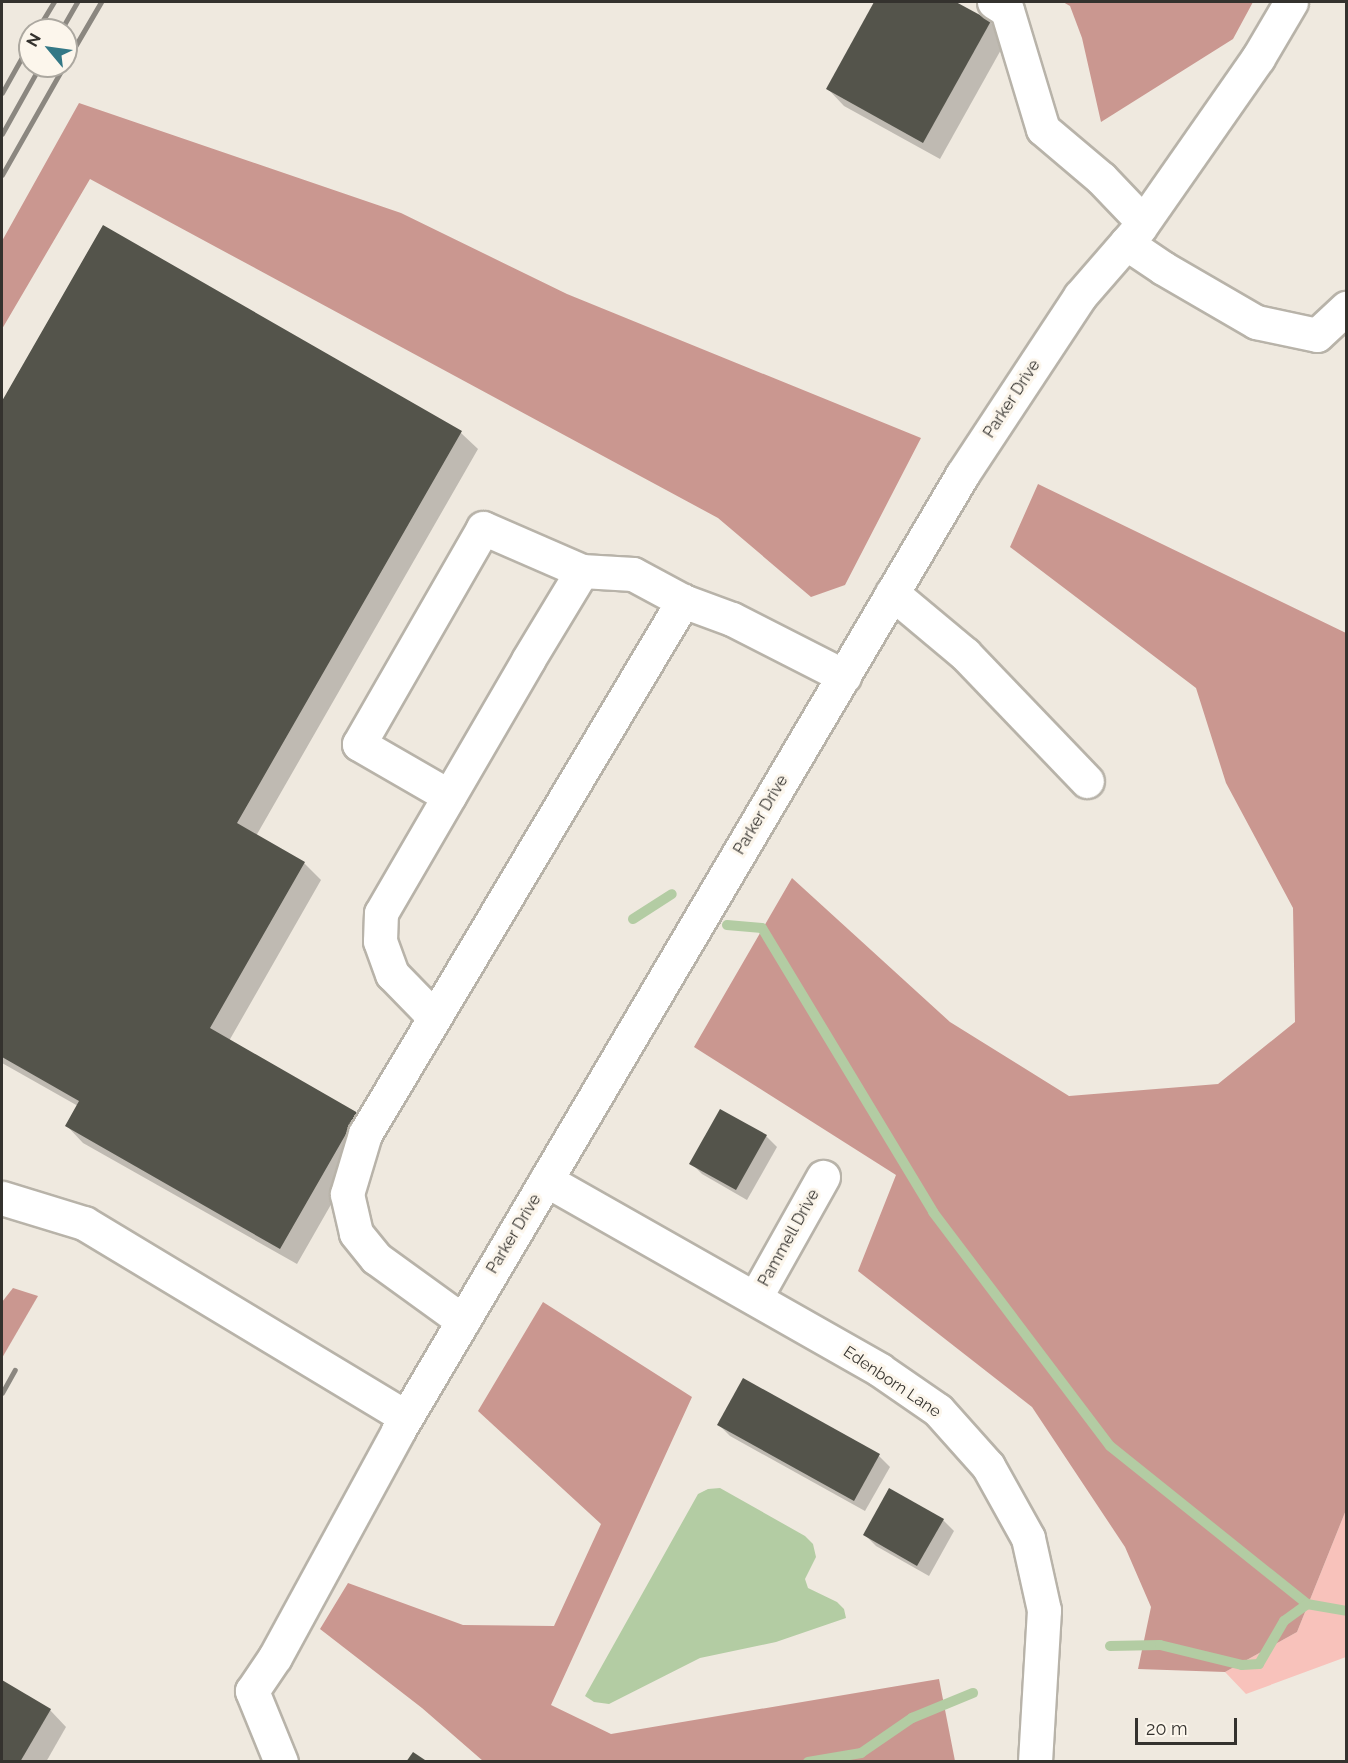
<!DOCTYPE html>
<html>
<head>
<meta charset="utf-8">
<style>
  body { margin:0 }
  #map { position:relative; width:1348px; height:1763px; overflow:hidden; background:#efe9df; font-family:Raleway,sans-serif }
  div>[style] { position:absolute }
  .green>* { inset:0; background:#f8c2bb }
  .forest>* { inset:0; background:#ca9790 }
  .water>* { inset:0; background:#b3cca3 }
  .shadow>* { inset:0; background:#0003 }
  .stream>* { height:10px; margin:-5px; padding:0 5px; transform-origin:5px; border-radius:5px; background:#b3cca3 }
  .building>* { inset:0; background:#54544b }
  .roads { filter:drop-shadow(2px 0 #b8b3a9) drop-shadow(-2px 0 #b8b3a9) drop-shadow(0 2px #b8b3a9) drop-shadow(0 -2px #b8b3a9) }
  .minor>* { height:33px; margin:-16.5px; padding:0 16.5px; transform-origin:16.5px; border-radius:16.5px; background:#fff }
  .rail>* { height:4.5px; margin:-2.25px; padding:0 2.25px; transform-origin:2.25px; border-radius:2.25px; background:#8b8780 }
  span { translate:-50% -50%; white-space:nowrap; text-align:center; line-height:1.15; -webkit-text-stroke:6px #fcf6ec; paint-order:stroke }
  .street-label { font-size:16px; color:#34322e }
  .frame { position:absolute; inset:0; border:3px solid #34322e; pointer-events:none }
  .north { position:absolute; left:18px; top:18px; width:60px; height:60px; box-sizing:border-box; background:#fcf6ec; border:2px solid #aca8a0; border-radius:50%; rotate:299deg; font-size:16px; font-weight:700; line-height:24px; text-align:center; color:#34322e }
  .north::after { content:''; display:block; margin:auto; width:21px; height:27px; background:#337886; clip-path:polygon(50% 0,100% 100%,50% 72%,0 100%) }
  .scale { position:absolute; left:1135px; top:1718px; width:102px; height:27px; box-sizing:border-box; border:3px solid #34322e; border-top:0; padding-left:8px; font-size:18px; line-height:21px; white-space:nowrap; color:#34322e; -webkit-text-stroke:4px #fcf6ec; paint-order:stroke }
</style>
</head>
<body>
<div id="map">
  <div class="green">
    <i style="clip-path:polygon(1346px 1510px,1346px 1657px,1246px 1694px,1225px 1672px,1297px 1632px)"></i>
  </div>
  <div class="forest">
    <i style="clip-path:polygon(1063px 2px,1253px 2px,1233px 39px,1101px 122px,1082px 38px,1070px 6px)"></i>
    <i style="clip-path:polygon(79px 103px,401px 213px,567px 294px,921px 438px,845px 585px,811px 597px,718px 518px,90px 179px,2px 329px,2px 241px)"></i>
    <i style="clip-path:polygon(1038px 484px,1346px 633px,1346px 1510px,1297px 1632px,1225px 1672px,1138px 1669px,1151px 1607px,1125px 1547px,1032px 1407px,858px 1271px,896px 1175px,694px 1047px,792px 878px,950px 1022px,1069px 1096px,1218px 1084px,1295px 1022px,1293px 908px,1226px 783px,1196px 688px,1010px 547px)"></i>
    <i style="clip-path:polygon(13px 1288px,38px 1296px,2px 1358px,2px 1302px)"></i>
    <i style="clip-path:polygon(543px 1302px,692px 1397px,551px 1705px,611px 1734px,939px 1679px,955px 1761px,483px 1761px,422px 1708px,320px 1629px,348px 1583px,463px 1625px,554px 1626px,601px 1524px,478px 1411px)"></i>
  </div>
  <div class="water">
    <i style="clip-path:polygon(720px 1488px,805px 1536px,813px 1544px,816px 1557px,805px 1579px,808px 1588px,837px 1602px,844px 1609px,846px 1618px,776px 1642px,700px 1658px,609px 1704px,594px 1702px,585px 1696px,698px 1494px,708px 1489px)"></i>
  </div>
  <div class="shadow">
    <i style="clip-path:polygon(876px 2px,953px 2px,990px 22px,1007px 39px,940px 159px,844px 106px,828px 89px)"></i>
    <i style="clip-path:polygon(103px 227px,461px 433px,478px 449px,256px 836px,304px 863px,321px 880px,229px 1041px,357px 1114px,373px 1131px,297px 1264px,83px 1143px,67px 1126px,78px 1106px,2px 1063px,2px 404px)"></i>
    <i style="clip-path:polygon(766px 1136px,777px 1147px,747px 1200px,702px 1174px,691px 1163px)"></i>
    <i style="clip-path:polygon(719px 1425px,879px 1456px,890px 1467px,865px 1511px,730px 1436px)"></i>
    <i style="clip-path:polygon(943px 1520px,954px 1531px,929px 1576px,876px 1546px,864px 1534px)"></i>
    <i style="clip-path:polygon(2px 1682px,50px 1710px,66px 1727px,46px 1762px,2px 1762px)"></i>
  </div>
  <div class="stream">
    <i style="left:633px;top:919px;width:46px;rotate:-32.7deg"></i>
    <i style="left:727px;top:925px;width:35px;rotate:5deg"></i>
    <i style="left:762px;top:928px;width:332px;rotate:58.9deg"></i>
    <i style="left:933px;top:1212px;width:293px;rotate:52.9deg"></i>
    <i style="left:1110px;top:1446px;width:253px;rotate:38.7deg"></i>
    <i style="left:1307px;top:1604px;width:40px;rotate:10deg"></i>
    <i style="left:1110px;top:1646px;width:50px;rotate:-1.1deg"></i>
    <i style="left:1160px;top:1645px;width:84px;rotate:13.7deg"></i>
    <i style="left:1242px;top:1665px;width:17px;rotate:-3deg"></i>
    <i style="left:1259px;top:1664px;width:50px;rotate:-59.8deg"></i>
    <i style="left:1284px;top:1621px;width:29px;rotate:-36deg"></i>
    <i style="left:808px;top:1762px;width:54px;rotate:-9.6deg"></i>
    <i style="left:861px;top:1753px;width:62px;rotate:-34.5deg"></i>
    <i style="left:912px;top:1718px;width:66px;rotate:-22.3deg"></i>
  </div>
  <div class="building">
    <i style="clip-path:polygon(874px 2px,956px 2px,991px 21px,923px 143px,826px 89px)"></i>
    <i style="clip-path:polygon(103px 225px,462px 431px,237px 823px,305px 862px,210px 1028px,358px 1113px,280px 1249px,65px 1126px,79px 1101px,2px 1057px,2px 401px)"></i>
    <i style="clip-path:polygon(720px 1109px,767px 1135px,736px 1190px,689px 1164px)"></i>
    <i style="clip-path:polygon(743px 1378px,880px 1454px,854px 1501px,717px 1425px)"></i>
    <i style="clip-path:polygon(889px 1488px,944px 1519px,917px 1566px,863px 1535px)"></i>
    <i style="clip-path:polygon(2px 1680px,51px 1709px,20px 1762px,2px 1762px)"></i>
    <i style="clip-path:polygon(413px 1752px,428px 1762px,406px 1762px)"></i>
  </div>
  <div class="roads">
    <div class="minor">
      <i style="left:994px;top:2px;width:15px;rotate:32deg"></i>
      <i style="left:1007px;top:10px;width:124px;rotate:73.2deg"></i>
      <i style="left:1043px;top:129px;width:76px;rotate:40.2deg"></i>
      <i style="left:1101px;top:178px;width:61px;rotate:46.3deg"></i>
      <i style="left:1126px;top:243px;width:45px;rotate:34deg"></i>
      <i style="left:1163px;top:268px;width:108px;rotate:30.1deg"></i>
      <i style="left:1256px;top:322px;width:62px;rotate:12deg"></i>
      <i style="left:1317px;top:335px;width:40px;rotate:-43deg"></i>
      <i style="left:892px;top:593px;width:95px;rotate:39.9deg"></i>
      <i style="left:965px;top:654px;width:176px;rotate:46.2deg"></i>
      <i style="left:449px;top:796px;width:104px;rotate:-150deg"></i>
      <i style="left:359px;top:744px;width:249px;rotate:-60.1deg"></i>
      <i style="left:483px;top:528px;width:108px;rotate:23.5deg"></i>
      <i style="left:434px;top:1017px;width:60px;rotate:-134.3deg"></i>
      <i style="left:392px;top:974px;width:35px;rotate:-110deg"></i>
      <i style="left:380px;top:941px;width:28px;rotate:-88deg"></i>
      <i style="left:381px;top:913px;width:293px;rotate:-59.8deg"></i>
      <i style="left:528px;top:660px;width:104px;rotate:-58.8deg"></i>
      <i style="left:582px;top:571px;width:51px;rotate:3.4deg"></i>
      <i style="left:633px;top:574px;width:57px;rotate:28.4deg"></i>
      <i style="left:546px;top:1180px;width:384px;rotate:29.6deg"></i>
      <i style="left:880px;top:1370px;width:70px;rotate:34.6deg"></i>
      <i style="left:938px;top:1410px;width:75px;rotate:48.2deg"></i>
      <i style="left:988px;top:1466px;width:82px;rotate:60.9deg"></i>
      <i style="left:1028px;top:1538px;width:74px;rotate:77.5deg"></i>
      <i style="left:1044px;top:1610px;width:152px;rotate:93.4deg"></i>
      <i style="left:2px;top:1198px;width:86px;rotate:17deg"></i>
      <i style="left:84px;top:1223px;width:376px;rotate:31.1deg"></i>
      <i style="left:755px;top:1298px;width:139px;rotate:-60.7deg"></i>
      <i style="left:463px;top:1321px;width:107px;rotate:-144.1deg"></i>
      <i style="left:376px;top:1258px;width:32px;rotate:-129deg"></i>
      <i style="left:356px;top:1233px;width:40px;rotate:-103deg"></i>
      <i style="left:347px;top:1194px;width:63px;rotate:-73.3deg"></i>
      <i style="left:365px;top:1134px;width:621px;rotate:-59.18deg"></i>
      <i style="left:683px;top:601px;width:52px;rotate:20.2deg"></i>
      <i style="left:732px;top:619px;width:126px;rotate:27deg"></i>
      <i style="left:281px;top:1762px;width:77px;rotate:-112.2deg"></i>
      <i style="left:252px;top:1691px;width:41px;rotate:-55.9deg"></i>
      <i style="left:275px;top:1657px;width:257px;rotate:-61.4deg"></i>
      <i style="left:398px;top:1431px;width:1110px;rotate:-59.46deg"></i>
      <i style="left:962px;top:475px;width:214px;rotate:-56.6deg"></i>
      <i style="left:1080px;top:296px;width:91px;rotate:-49deg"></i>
      <i style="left:1140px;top:227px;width:206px;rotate:-55.1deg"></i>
      <i style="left:1258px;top:58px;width:65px;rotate:-59.5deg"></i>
    </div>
  </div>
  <div class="rail">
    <i style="left:37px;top:30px;width:33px;rotate:-59deg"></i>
    <i style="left:61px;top:30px;width:32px;rotate:-60deg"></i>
    <i style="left:66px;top:62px;width:69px;rotate:-59.7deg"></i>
    <i style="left:2px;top:93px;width:57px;rotate:-60.8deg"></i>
    <i style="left:2px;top:134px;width:78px;rotate:-60.8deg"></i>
    <i style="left:2px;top:175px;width:125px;rotate:-60.4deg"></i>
    <i style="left:2px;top:1393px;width:26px;rotate:-61deg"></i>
  </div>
  <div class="street-label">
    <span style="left:1012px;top:399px;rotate:-57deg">Parker Drive</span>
    <span style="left:761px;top:815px;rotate:-59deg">Parker Drive</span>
    <span style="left:514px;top:1234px;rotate:-59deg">Parker Drive</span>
    <span style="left:789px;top:1238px;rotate:-61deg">Pammell Drive</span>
    <span style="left:892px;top:1382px;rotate:34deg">Edenborn Lane</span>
  </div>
  <div class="frame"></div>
  <div class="north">N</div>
  <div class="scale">20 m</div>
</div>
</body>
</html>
